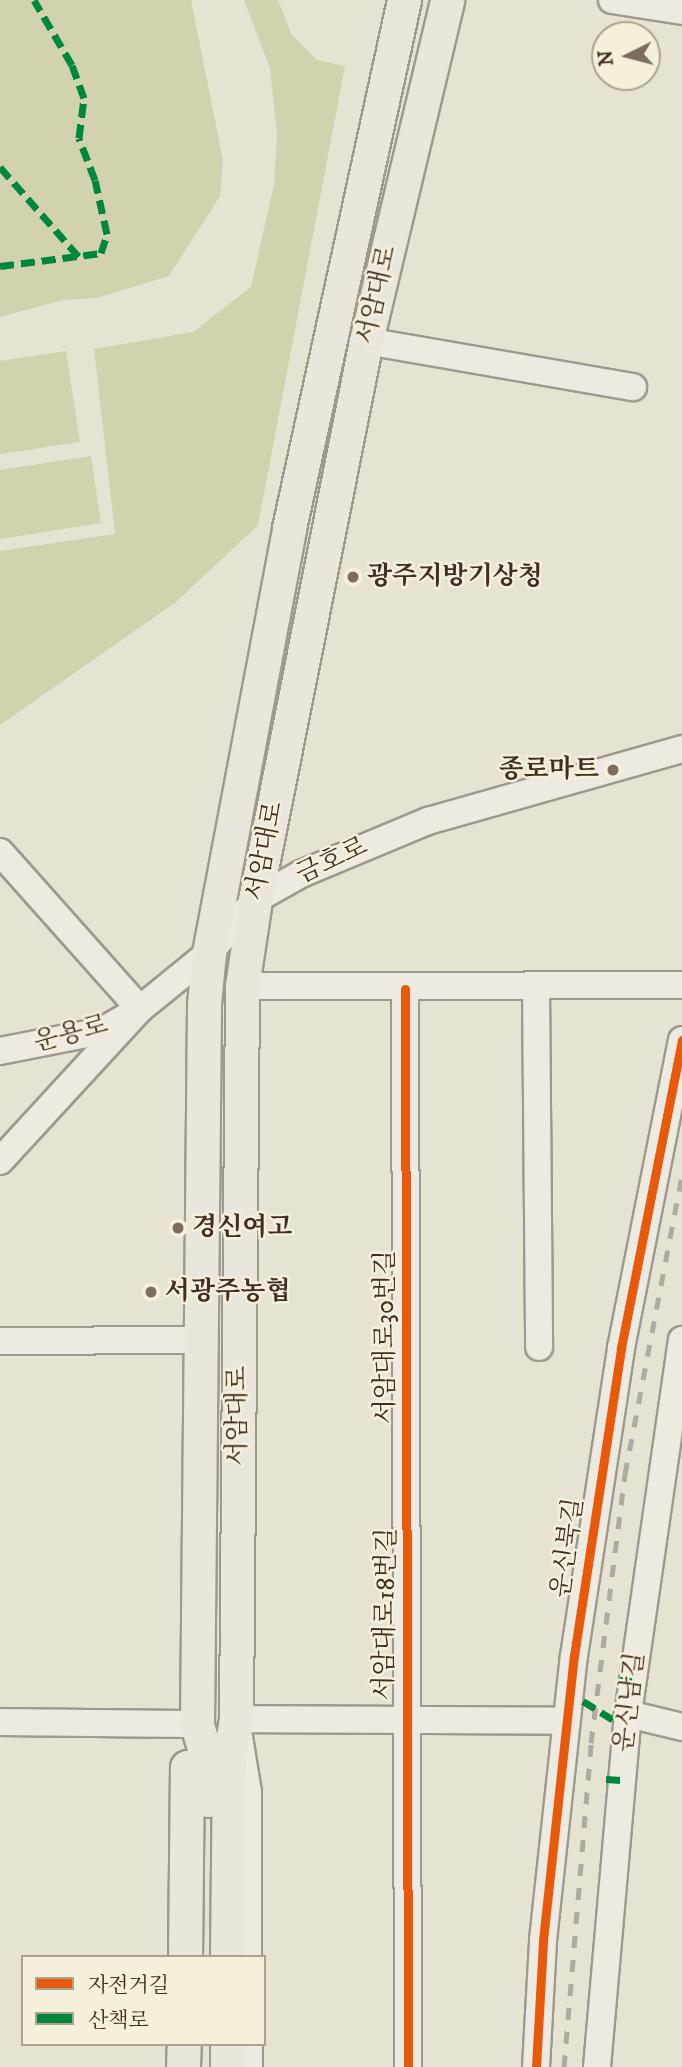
<!DOCTYPE html>
<html>
<head>
<meta charset="utf-8">
<style>
  body { margin:0 }
  #map { position:relative; width:682px; height:2067px; overflow:hidden; background:#e7e3d2; font-family:"IM FELL DW Pica","Noto Serif KR",serif }
  div>[style] { position:absolute }
  .green>* { inset:0; background:#d2d2ae }
  .roads { filter:drop-shadow(2px 0 #9e998e) drop-shadow(-2px 0 #9e998e) drop-shadow(0 2px #9e998e) drop-shadow(0 -2px #9e998e) }
  .minor>* { height:26px; margin:-13px; padding:0 13px; transform-origin:13px; border-radius:13px; background:#eceae1 }
  .major>* { height:33px; margin:-16.5px; padding:0 16.5px; transform-origin:16.5px; border-radius:16.5px; background:#e9e6dc }
  .rail>* { height:5px; margin-top:-2.5px; transform-origin:0; background:repeating-linear-gradient(90deg,#afaaa2 0 12px,transparent 0 24px) }
  .quiet>* { height:7px; margin-top:-3.5px; transform-origin:0; background:repeating-linear-gradient(90deg,#00873e 0 14px,transparent 0 21px) }
  .cycleway>* { height:9px; margin:-4.5px; padding:0 4.5px; transform-origin:4.5px; border-radius:4.5px; background:#e8590c }
  .dots>* { width:19px; height:19px; translate:-50% -50%; box-sizing:border-box; border:4px solid #f5f0dc; border-radius:50% }
  span { translate:-50% -50%; white-space:nowrap; text-align:center; line-height:1.15; -webkit-text-stroke:5px #f5f0dc; paint-order:stroke }
  .street-label { font-size:26px; color:#432d21 }
  .poi-label { font-size:26px; color:#432d21; font-weight:700 }
  .left { translate:0 -50%; text-align:left }
  .right { translate:-100% -50%; text-align:right }
  .legend { position:absolute; left:21px; top:1955px; width:245px; height:91px; box-sizing:border-box; background:#f5f0dc; border:2px solid #aea291; margin:0; padding:9px 12px; list-style:none; font-size:21px; color:#432d21 }
  .legend li { display:flex; align-items:center; gap:14px; height:35px }
  .legend b { width:35px; border:2px solid #aea291 }
  .north { position:absolute; left:591px; top:21px; width:70px; height:70px; box-sizing:border-box; background:#f5f0dc; border:2px solid #aea291; border-radius:50%; rotate:264deg; font-size:19px; font-weight:700; line-height:28px; text-align:center; color:#432d21 }
  .north::after { content:''; display:block; margin:auto; width:24px; height:32px; background:#7c6d5f; clip-path:polygon(50% 0,100% 100%,50% 72%,0 100%) }
</style>
</head>
<body>
<div id="map">
  <div class="green">
    <i style="clip-path:polygon(0 0,191px 0,223px 160px,220px 196px,169px 276px,97px 298px,63px 300px,0 317px)"></i>
    <i style="clip-path:polygon(244px 0,278px 0,292px 35px,317px 60px,345px 66px,258px 525px,176px 602px,0 725px,0 551px,115px 534px,94px 349px,193px 332px,251px 287px,274px 184px,277px 135px,270px 68px)"></i>
    <i style="clip-path:polygon(66px 351px,80px 442px,0 454px,0 361px)"></i>
    <i style="clip-path:polygon(91px 456px,101px 523px,0 539px,0 470px)"></i>
  </div>
  <div class="roads">
    <div class="minor">
      <i style="left:612px;top:0;width:71px;rotate:8.9deg"></i>
      <i style="left:366px;top:341px;width:271px;rotate:9.8deg"></i>
      <i style="left:0;top:852px;width:210px;rotate:48.3deg"></i>
      <i style="left:140px;top:1009px;width:44px;rotate:149.9deg"></i>
      <i style="left:102px;top:1031px;width:104px;rotate:168.9deg"></i>
      <i style="left:242px;top:986px;width:440px;rotate:-0.1deg"></i>
      <i style="left:536px;top:987px;width:360px;rotate:89.5deg"></i>
      <i style="left:405px;top:989px;width:1078px;rotate:89.84deg"></i>
      <i style="left:0;top:1161px;width:207px;rotate:-47.4deg"></i>
      <i style="left:140px;top:1009px;width:89px;rotate:-39.1deg"></i>
      <i style="left:209px;top:953px;width:70px;rotate:-49deg"></i>
      <i style="left:255px;top:900px;width:53px;rotate:-29.5deg"></i>
      <i style="left:301px;top:874px;width:138px;rotate:-22.7deg"></i>
      <i style="left:428px;top:821px;width:264px;rotate:-15.8deg"></i>
      <i style="left:0;top:1341px;width:201px;rotate:-0.3deg"></i>
      <i style="left:628px;top:1714px;width:56px;rotate:13.5deg"></i>
      <i style="left:0;top:1722px;width:197px;rotate:0.6deg"></i>
      <i style="left:248px;top:1957px;width:165px;rotate:-90deg"></i>
      <i style="left:248px;top:1792px;width:74px;rotate:-99.3deg"></i>
      <i style="left:236px;top:1719px;width:328px;rotate:0.3deg"></i>
      <i style="left:249px;top:2044px;width:23px;rotate:90deg"></i>
      <i style="left:536px;top:2067px;width:127px;rotate:-86.8deg"></i>
      <i style="left:543px;top:1940px;width:286px;rotate:-83.8deg"></i>
      <i style="left:574px;top:1656px;width:312px;rotate:-81.3deg"></i>
      <i style="left:621px;top:1348px;width:314px;rotate:-78.8deg"></i>
      <i style="left:597px;top:2067px;width:354px;rotate:-85deg"></i>
      <i style="left:628px;top:1714px;width:378px;rotate:-81.8deg"></i>
    </div>
    <div class="major">
      <i style="left:208px;top:1800px;width:39px;rotate:-90deg"></i>
      <i style="left:208px;top:1761px;width:39px;rotate:-107deg"></i>
      <i style="left:197px;top:1724px;width:720px;rotate:-89.44deg"></i>
      <i style="left:204px;top:1004px;width:51px;rotate:-84.4deg"></i>
      <i style="left:209px;top:953px;width:432px;rotate:-79.3deg"></i>
      <i style="left:289px;top:528px;width:540px;rotate:-77.71deg"></i>
      <i style="left:185px;top:1957px;width:190px;rotate:-89.4deg"></i>
      <i style="left:227px;top:1957px;width:198px;rotate:-89.4deg"></i>
      <i style="left:229px;top:1759px;width:41px;rotate:-80.1deg"></i>
      <i style="left:236px;top:1719px;width:733px;rotate:-89.53deg"></i>
      <i style="left:242px;top:986px;width:87px;rotate:-81.4deg"></i>
      <i style="left:255px;top:900px;width:570px;rotate:-78.77deg"></i>
      <i style="left:366px;top:341px;width:350px;rotate:-76.6deg"></i>
      <i style="left:183px;top:2067px;width:23px;rotate:-88deg"></i>
      <i style="left:227px;top:2067px;width:23px;rotate:-90deg"></i>
    </div>
  </div>
  <div class="rail">
    <i style="left:564px;top:2067px;width:325px;rotate:-85.2deg"></i>
    <i style="left:591px;top:1743px;width:271px;rotate:-82.8deg"></i>
    <i style="left:625px;top:1474px;width:305px;rotate:-79.2deg"></i>
  </div>
  <div class="quiet">
    <i style="left:0;top:167px;width:121px;rotate:48.7deg"></i>
    <i style="left:0;top:266px;width:102px;rotate:-7.3deg"></i>
    <i style="left:101px;top:253px;width:20px;rotate:-72deg"></i>
    <i style="left:107px;top:234px;width:55px;rotate:-102.5deg"></i>
    <i style="left:95px;top:180px;width:45px;rotate:-110.9deg"></i>
    <i style="left:79px;top:138px;width:40px;rotate:-82.9deg"></i>
    <i style="left:84px;top:98px;width:35px;rotate:-110deg"></i>
    <i style="left:72px;top:65px;width:75px;rotate:-120.3deg"></i>
    <i style="left:620px;top:1680px;width:12px;rotate:5deg"></i>
    <i style="left:583px;top:1701px;width:36px;rotate:32deg"></i>
    <i style="left:606px;top:1779px;width:15px;rotate:4deg"></i>
  </div>
  <div class="cycleway">
    <i style="left:405px;top:989px;width:1078px;rotate:89.84deg"></i>
    <i style="left:536px;top:2067px;width:127px;rotate:-86.8deg"></i>
    <i style="left:543px;top:1940px;width:286px;rotate:-83.8deg"></i>
    <i style="left:574px;top:1656px;width:312px;rotate:-81.3deg"></i>
    <i style="left:621px;top:1348px;width:314px;rotate:-78.8deg"></i>
  </div>
  <div class="dots">
    <i style="left:353px;top:577px;background:#7c6d5f"></i>
    <i style="left:613px;top:770px;background:#7c6d5f"></i>
    <i style="left:178px;top:1228px;background:#7c6d5f"></i>
    <i style="left:151px;top:1292px;background:#7c6d5f"></i>
  </div>
  <div class="street-label">
    <span style="left:377px;top:295px;rotate:-77deg">서암대로</span>
    <span style="left:265px;top:851px;rotate:-79deg">서암대로</span>
    <span style="left:332px;top:861px;rotate:-25deg">금호로</span>
    <span style="left:71px;top:1034px;rotate:-15deg">운용로</span>
    <span style="left:386px;top:1337px;rotate:-90deg">서암대로30번길</span>
    <span style="left:238px;top:1416px;rotate:-90deg">서암대로</span>
    <span style="left:568px;top:1548px;rotate:-82deg">운신북길</span>
    <span style="left:386px;top:1614px;rotate:-89deg">서암대로18번길</span>
    <span style="left:630px;top:1702px;rotate:-83deg">운신남길</span>
  </div>
  <div class="poi-label">
    <span class="left" style="left:367px;top:577px">광주지방기상청</span>
    <span class="right" style="left:599px;top:770px">종로마트</span>
    <span class="left" style="left:192px;top:1228px">경신여고</span>
    <span class="left" style="left:165px;top:1292px">서광주농협</span>
  </div>
  <ul class="legend">
  <li><b style="height:9px;background:#e8590c"></b>자전거길</li>
  <li><b style="height:9px;background:#00873e"></b>산책로</li>
  </ul>
  <div class="north">N</div>
</div>
</body>
</html>
